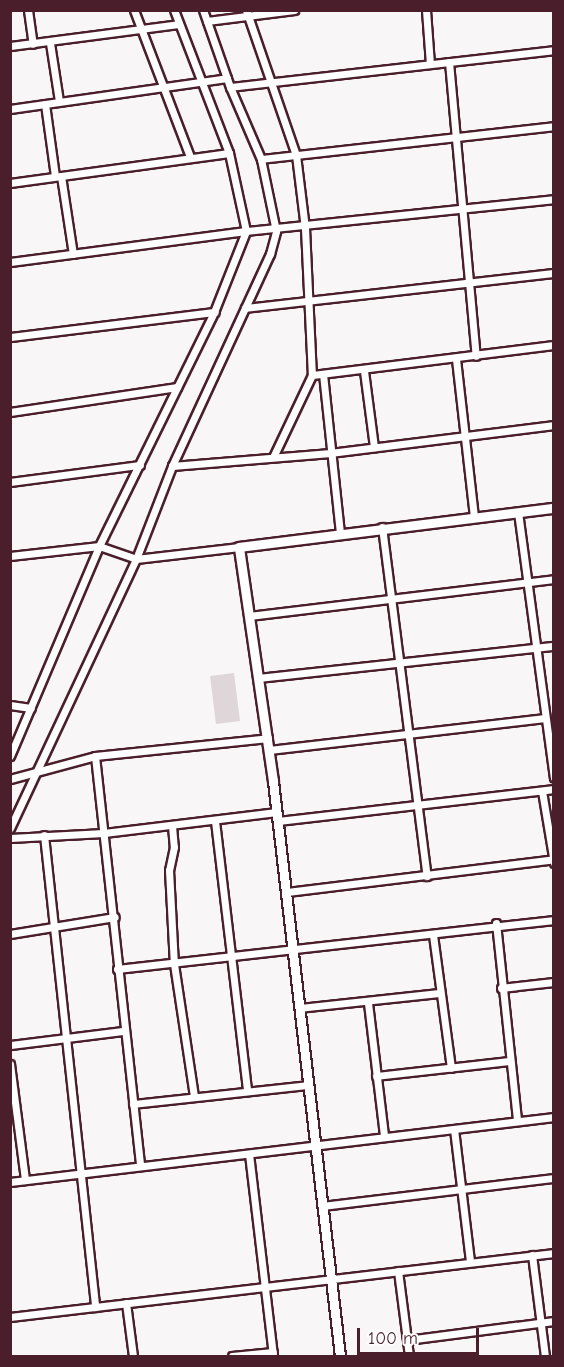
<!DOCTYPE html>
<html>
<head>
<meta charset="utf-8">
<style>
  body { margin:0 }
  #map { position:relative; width:564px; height:1367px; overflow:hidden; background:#f8f6f7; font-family:"Comic Neue",sans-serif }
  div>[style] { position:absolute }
  .green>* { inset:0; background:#ded6d9 }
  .roads { filter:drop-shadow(2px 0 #4a1f2b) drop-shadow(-2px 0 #4a1f2b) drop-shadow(0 2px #4a1f2b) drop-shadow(0 -2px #4a1f2b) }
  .street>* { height:7px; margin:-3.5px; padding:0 3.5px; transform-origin:3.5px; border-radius:3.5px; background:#fff }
  .secondary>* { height:9px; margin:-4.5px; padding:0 4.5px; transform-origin:4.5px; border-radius:4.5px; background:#fff }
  span { translate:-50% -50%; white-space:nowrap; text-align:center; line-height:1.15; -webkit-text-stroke:6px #fff; paint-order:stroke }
  .frame { position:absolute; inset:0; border:12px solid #4a1f2b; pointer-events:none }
  .scale { position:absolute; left:357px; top:1328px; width:122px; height:27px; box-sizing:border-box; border:3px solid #4a1f2b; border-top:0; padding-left:8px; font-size:18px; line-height:21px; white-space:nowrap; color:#4a1f2b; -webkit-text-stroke:4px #fff; paint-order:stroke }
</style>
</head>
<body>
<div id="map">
  <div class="green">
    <i style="clip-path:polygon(234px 673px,240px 721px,216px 724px,210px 676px)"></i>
  </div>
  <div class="roads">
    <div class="street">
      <i style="left:28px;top:10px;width:34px;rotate:82deg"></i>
      <i style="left:134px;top:10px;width:157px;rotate:69.1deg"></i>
      <i style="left:246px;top:10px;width:153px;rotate:71deg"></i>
      <i style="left:296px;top:155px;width:74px;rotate:83deg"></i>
      <i style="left:305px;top:228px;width:147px;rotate:87.3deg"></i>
      <i style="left:312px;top:375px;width:91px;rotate:115.4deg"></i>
      <i style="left:426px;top:10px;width:54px;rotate:85.8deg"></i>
      <i style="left:207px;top:21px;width:88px;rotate:-7.2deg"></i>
      <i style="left:50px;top:43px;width:59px;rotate:81.2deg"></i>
      <i style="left:10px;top:46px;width:170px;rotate:-7.4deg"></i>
      <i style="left:449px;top:62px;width:295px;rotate:84.8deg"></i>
      <i style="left:230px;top:87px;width:326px;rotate:-6.5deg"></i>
      <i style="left:45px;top:104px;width:73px;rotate:82.1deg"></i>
      <i style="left:10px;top:109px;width:219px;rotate:-8.1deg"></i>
      <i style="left:261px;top:159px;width:295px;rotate:-6.4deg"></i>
      <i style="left:61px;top:176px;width:79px;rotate:81.3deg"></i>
      <i style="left:10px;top:183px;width:221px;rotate:-7.8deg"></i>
      <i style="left:10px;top:262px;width:238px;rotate:-7.5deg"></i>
      <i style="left:246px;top:231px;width:310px;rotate:-5.9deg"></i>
      <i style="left:245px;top:308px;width:311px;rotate:-6.5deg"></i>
      <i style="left:10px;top:337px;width:206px;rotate:-7deg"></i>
      <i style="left:456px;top:359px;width:159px;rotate:83.5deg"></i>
      <i style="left:364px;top:371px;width:77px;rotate:82.5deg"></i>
      <i style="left:323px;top:374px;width:159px;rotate:83.9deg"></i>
      <i style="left:312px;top:375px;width:244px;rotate:-7.1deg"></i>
      <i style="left:10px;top:412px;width:169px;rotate:-8.5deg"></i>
      <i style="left:172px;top:466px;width:159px;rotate:-4.7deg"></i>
      <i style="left:330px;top:453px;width:226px;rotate:-7.1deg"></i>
      <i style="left:10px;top:482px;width:131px;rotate:-7.5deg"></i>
      <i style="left:518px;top:512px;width:268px;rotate:82.3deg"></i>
      <i style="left:382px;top:527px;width:352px;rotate:82.7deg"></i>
      <i style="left:10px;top:556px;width:90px;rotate:-6.4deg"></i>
      <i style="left:99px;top:546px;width:39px;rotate:19deg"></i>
      <i style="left:136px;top:559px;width:104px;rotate:-6.6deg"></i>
      <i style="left:249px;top:616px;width:307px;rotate:-6.9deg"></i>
      <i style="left:258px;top:678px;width:298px;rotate:-6.2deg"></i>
      <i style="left:10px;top:705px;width:21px;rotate:8deg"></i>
      <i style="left:269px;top:750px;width:278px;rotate:-6.6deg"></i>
      <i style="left:10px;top:756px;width:228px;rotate:-67deg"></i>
      <i style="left:99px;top:546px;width:261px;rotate:-63.8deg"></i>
      <i style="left:214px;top:312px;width:87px;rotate:-68.4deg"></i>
      <i style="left:246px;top:231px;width:80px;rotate:-102.3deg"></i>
      <i style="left:229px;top:153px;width:153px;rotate:-111deg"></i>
      <i style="left:95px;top:756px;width:412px;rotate:83.7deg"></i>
      <i style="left:10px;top:779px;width:88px;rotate:-15.1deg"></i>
      <i style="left:95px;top:756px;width:174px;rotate:-5.9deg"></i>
      <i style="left:542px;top:791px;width:73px;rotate:80.5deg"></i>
      <i style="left:215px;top:821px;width:272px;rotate:83.2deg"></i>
      <i style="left:278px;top:821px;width:278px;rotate:-6.6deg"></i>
      <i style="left:172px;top:826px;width:21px;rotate:85deg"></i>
      <i style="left:174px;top:847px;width:24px;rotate:102deg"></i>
      <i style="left:169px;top:870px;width:94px;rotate:87deg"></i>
      <i style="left:174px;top:964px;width:134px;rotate:81.4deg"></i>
      <i style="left:10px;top:828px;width:297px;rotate:-64.9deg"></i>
      <i style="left:136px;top:559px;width:100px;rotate:-68.8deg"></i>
      <i style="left:172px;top:466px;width:234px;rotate:-65.2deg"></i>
      <i style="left:270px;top:254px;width:24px;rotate:-75deg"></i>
      <i style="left:276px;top:231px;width:74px;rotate:-101.8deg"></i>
      <i style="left:261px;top:159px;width:78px;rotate:-113.3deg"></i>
      <i style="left:230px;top:87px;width:82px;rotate:-109.3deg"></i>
      <i style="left:44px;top:835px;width:475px;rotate:83.8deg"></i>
      <i style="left:10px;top:838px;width:94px;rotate:-3deg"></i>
      <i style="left:104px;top:833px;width:174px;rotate:-6.9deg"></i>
      <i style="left:287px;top:892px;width:269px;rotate:-7deg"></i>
      <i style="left:496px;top:923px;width:199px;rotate:83.9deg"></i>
      <i style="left:10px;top:934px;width:106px;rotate:-9.2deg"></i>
      <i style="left:433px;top:935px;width:134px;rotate:82.3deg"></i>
      <i style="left:117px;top:969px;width:440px;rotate:-6.4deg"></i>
      <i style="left:501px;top:988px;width:53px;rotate:-6.5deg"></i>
      <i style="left:368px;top:1003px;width:134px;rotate:83.1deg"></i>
      <i style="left:299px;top:1008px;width:142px;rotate:-6.1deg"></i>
      <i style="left:10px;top:1045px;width:114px;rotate:-7.1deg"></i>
      <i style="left:10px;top:1064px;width:117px;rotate:82.6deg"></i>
      <i style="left:376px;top:1076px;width:135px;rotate:-6.4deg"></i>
      <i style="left:133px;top:1104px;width:176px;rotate:-6.2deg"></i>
      <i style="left:454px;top:1129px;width:134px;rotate:83.1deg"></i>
      <i style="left:249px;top:1154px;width:203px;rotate:83.2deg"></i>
      <i style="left:10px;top:1182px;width:548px;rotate:-6.81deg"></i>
      <i style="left:322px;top:1206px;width:234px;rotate:-6.9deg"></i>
      <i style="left:532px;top:1255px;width:102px;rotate:82.7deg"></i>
      <i style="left:398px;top:1271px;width:86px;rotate:82.6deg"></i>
      <i style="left:126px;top:1303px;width:53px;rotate:82.5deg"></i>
      <i style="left:10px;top:1317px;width:548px;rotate:-6.71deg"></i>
      <i style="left:407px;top:1340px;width:148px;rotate:-7.4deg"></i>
      <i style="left:232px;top:1356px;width:41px;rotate:-5.6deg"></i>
    </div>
    <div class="secondary">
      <i style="left:340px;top:1356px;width:579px;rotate:-96.65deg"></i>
      <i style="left:273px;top:781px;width:236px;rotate:-98.3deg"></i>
      <i style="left:239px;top:547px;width:317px;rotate:-7.1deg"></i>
    </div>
  </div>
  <div class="frame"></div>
  <div class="scale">100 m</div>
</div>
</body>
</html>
